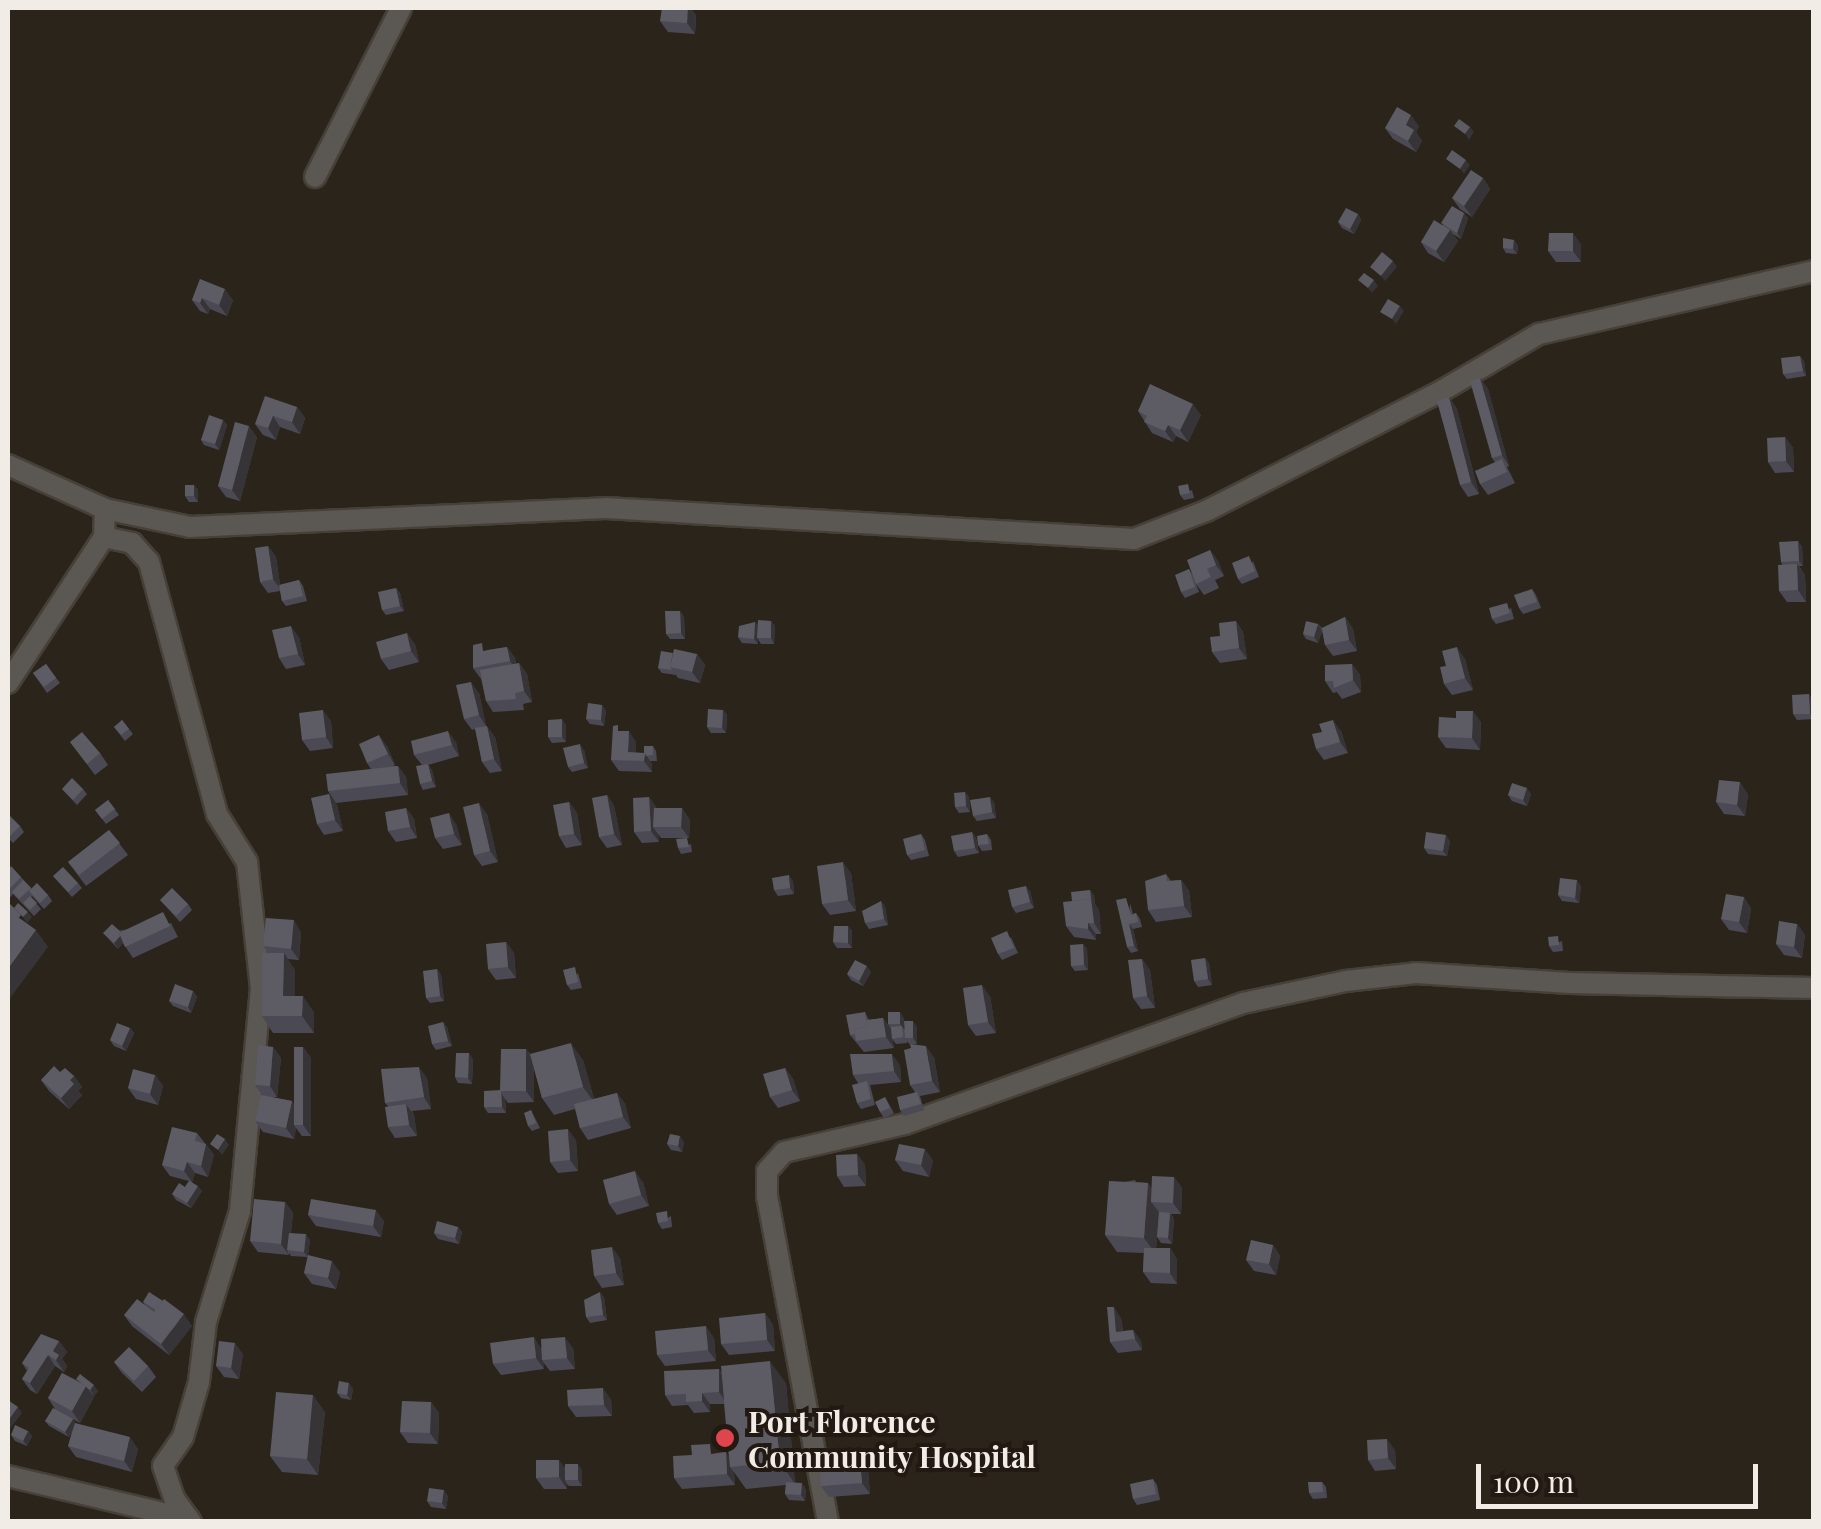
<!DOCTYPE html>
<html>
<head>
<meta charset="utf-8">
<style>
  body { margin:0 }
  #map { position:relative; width:1821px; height:1529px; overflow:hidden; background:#2b241b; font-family:"Playfair Display",serif }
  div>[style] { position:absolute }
  .roads { filter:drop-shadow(2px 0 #474038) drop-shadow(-2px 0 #474038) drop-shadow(0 2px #474038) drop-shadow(0 -2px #474038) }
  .street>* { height:20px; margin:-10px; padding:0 10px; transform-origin:10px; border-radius:10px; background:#5b5753 }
  .wall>* { inset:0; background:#4b4a54 }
  .shaded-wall>* { inset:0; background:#363437 }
  .building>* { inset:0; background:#5d5c64 }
  .dots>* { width:28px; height:28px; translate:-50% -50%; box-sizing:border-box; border:5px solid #221a12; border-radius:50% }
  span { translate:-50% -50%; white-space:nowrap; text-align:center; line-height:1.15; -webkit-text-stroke:8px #221a12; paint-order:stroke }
  .poi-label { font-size:30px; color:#f2ece7; font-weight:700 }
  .left { translate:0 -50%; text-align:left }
  .frame { position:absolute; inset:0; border:10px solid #f2ece7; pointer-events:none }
  .scale { position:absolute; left:1476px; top:1464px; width:282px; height:45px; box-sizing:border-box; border:5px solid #f2ece7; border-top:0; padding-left:12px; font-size:30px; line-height:35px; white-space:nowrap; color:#f2ece7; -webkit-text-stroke:8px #221a12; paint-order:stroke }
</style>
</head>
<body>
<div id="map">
  <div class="roads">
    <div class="street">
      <i style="left:315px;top:177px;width:190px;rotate:-63deg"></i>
      <i style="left:8px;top:465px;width:107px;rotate:24.4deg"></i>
      <i style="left:105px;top:509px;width:28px;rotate:92deg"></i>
      <i style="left:104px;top:537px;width:29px;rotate:12deg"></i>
      <i style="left:132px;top:543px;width:25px;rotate:48deg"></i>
      <i style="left:149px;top:562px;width:261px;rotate:74.9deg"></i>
      <i style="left:217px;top:814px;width:57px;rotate:58deg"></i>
      <i style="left:247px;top:862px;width:127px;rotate:83.7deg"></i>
      <i style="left:261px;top:988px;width:224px;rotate:95.4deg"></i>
      <i style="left:240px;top:1211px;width:116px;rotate:107deg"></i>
      <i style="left:206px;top:1322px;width:60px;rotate:96.7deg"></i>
      <i style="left:199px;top:1382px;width:57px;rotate:106.2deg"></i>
      <i style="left:183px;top:1437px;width:35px;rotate:125deg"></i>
      <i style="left:163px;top:1466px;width:36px;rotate:71deg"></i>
      <i style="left:175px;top:1500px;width:27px;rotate:54deg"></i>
      <i style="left:105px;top:509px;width:87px;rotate:12deg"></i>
      <i style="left:190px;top:527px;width:416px;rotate:-2.6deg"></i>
      <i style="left:606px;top:508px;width:529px;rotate:3.36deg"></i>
      <i style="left:1134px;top:539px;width:77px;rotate:-21.3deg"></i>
      <i style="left:1206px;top:511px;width:266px;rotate:-27deg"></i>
      <i style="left:1443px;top:390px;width:111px;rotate:-30.3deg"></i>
      <i style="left:1539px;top:334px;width:282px;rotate:-12.9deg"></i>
      <i style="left:8px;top:683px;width:175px;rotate:-56.7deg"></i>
      <i style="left:8px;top:1476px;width:186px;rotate:13.4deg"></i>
      <i style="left:828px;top:1522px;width:332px;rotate:-100.6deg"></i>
      <i style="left:767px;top:1196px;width:25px;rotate:-90deg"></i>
      <i style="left:767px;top:1171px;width:25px;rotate:-48deg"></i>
      <i style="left:784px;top:1152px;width:124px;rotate:-13deg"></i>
      <i style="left:905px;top:1124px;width:359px;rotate:-19.7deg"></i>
      <i style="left:1243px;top:1003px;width:105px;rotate:-12.1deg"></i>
      <i style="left:1346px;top:981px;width:70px;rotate:-6.5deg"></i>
      <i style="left:1416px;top:973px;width:154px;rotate:3.7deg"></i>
      <i style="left:1570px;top:983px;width:244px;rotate:1.2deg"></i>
    </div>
  </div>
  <div class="wall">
    <i style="clip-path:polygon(696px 15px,695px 34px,668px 32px,660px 21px)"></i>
    <i style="clip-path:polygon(1419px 126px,1416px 132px,1422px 141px,1416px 152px,1393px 139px,1385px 128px)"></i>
    <i style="clip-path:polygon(1483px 178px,1490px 189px,1472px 217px,1460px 209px,1452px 198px)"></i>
    <i style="clip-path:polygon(1464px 213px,1468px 218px,1461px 239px,1453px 234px,1458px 241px,1444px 262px,1428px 253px,1421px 242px,1442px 225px)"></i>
    <i style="clip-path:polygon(1358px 214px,1361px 220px,1354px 234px,1342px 228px,1338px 222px)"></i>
    <i style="clip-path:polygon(1581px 244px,1581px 262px,1556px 262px,1548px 251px)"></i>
    <i style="clip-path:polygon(1518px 245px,1517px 254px,1506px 253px,1503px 248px)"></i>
    <i style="clip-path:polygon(200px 279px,233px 300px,227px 316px,210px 309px,208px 314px,200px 311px,192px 300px)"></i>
    <i style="clip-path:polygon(1800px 356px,1804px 361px,1806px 376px,1787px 379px,1783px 374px)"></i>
    <i style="clip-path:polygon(1480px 378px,1488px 389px,1509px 466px,1507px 467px,1515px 483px,1488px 495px,1480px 484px,1495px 462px,1492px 458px)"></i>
    <i style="clip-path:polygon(1449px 397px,1457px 409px,1479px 494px,1468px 497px,1460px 485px)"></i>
    <i style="clip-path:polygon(297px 407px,305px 418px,300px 434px,280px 427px,276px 440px,263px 435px,255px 424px)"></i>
    <i style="clip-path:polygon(1138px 411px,1201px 415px,1188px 442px,1176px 436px,1173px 442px,1152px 433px)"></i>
    <i style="clip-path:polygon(223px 420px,227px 425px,219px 450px,204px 445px,201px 440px)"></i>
    <i style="clip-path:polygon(257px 437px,240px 501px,226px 497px,218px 486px)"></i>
    <i style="clip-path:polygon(1785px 437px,1793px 448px,1794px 472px,1775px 473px,1768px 462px)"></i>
    <i style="clip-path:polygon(194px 485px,198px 490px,198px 502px,189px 502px,185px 496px)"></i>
    <i style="clip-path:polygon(1192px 490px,1194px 498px,1184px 500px,1180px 495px)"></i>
    <i style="clip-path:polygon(1798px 541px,1802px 547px,1803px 566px,1799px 566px,1805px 575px,1806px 602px,1787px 602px,1779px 591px,1782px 564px,1781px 562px)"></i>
    <i style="clip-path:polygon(268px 546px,276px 557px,280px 585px,299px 580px,303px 586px,307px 601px,286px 606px,282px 601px,280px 591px,268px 593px,260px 582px)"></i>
    <i style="clip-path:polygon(1210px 550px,1218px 561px,1224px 576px,1215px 580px,1219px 588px,1204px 595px,1196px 584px)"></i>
    <i style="clip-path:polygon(1253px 561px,1259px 577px,1242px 584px,1238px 579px)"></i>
    <i style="clip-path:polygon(1189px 569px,1193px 575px,1199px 592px,1185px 598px,1181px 592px)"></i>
    <i style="clip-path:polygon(396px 588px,400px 593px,404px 611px,386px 615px,382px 610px)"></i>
    <i style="clip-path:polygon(1532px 589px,1536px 595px,1541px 608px,1523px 614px,1519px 608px)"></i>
    <i style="clip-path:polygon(1511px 608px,1514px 619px,1496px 624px,1492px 619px)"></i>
    <i style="clip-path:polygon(680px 611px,684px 617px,685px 639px,670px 639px,666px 634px)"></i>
    <i style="clip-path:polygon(1345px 617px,1353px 629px,1357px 651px,1333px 656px,1325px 645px,1322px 631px,1318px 643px,1306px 639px,1303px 634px,1318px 624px,1322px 628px)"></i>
    <i style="clip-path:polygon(771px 621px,775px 626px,774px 644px,761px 644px,758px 639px,758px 644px,742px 643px,738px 637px,755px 622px,758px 626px)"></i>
    <i style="clip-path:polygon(1236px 621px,1243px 632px,1247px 659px,1220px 663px,1212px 652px,1220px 636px)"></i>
    <i style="clip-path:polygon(299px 637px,305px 665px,286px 669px,279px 658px)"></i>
    <i style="clip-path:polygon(415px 644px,419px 662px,389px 670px,381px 659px)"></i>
    <i style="clip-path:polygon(507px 647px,515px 658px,516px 664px,519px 663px,527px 674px,532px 702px,523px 704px,524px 710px,493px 712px,486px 701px,481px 679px,473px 668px,487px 650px)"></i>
    <i style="clip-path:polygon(697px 654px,705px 665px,700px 683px,678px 678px,676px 675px,662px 673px,658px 668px)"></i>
    <i style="clip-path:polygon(1465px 659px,1473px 690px,1452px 695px,1444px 684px,1446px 666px)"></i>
    <i style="clip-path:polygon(46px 664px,60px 683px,47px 693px,33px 673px)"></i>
    <i style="clip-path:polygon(1352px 664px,1360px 675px,1361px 692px,1342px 699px,1337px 692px,1333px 693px,1325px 681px)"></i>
    <i style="clip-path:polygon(479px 693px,486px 726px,495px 737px,502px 771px,490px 773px,482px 762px,475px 729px,472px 730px,464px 719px)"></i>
    <i style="clip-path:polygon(1813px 699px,1814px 719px,1797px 720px,1793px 714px)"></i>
    <i style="clip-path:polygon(602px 705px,606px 711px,604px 726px,590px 724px,586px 719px)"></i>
    <i style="clip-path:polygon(723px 710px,727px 715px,726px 733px,711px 733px,707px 727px)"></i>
    <i style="clip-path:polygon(1456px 718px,1481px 722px,1480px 750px,1446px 748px,1438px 737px)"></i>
    <i style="clip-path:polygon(122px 720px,133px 734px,125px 741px,114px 727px)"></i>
    <i style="clip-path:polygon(331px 721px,333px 748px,310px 751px,302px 740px)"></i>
    <i style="clip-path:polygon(566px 725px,566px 742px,552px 743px,548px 737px)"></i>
    <i style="clip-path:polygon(622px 731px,636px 742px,636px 753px,644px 753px,653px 746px,656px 751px,657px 761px,650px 761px,652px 764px,652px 772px,619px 771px,611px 760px)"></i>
    <i style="clip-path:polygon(1341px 731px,1348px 753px,1324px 760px,1316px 749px)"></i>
    <i style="clip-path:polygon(70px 742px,100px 753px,108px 765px,95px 775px)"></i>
    <i style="clip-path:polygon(456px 742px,459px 756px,428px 765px,432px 770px,436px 787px,423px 790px,420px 784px,422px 765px,414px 755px)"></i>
    <i style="clip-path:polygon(387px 746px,395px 765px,393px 766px,398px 766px,406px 777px,408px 795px,336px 803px,328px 791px,371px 769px,367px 763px)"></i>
    <i style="clip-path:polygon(584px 750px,588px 768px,572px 772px,568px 767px)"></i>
    <i style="clip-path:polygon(62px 789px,83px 789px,87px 794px,77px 805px)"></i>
    <i style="clip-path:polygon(965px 792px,969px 797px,970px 812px,959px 813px,955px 807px)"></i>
    <i style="clip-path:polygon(329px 794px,337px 805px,343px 831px,324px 835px,317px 824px)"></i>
    <i style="clip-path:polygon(1531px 794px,1527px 806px,1512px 801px,1508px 795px)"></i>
    <i style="clip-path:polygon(1748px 794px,1745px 816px,1724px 814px,1716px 802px)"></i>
    <i style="clip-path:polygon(607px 795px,614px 806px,622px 845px,607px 848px,599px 837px)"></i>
    <i style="clip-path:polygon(649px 797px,656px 808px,682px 808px,690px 820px,689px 838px,661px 838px,658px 834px,659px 842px,642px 843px,634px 832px)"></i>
    <i style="clip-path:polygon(108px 800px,119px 815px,106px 824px,95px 810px)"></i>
    <i style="clip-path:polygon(569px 802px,577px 813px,582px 845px,566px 848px,559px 836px)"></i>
    <i style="clip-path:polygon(994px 802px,996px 818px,977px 821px,973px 816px)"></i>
    <i style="clip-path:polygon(406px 808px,414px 819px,417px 838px,396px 842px,388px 831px)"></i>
    <i style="clip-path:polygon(487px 814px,498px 862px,482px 866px,474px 855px)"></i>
    <i style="clip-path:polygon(8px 819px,20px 826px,24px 832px,13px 843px,8px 838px)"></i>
    <i style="clip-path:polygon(456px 824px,462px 845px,443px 849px,435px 838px)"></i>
    <i style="clip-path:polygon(109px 830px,128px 855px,86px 886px,68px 862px)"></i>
    <i style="clip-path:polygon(972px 832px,976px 838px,979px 853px,958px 857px,954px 851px)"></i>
    <i style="clip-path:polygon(921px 834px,925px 840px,929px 856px,911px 860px,907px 855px)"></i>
    <i style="clip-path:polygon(987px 834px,991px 840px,992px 850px,982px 851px,978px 845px)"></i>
    <i style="clip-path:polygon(1450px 841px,1447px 856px,1428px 854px,1424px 848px)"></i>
    <i style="clip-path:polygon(691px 844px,692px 852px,681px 854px,678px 848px)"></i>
    <i style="clip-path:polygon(8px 870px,21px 877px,32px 889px,48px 895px,52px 901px,44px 909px,32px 896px,31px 897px,41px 909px,34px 916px,13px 894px,8px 900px)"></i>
    <i style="clip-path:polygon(851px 873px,856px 911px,830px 915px,822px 904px)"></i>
    <i style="clip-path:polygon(1166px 874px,1171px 881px,1181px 880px,1189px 891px,1192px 917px,1156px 922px,1148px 910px)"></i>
    <i style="clip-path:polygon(53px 876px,78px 883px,82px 888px,72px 897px)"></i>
    <i style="clip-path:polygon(793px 881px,794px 894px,778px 896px,774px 890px)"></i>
    <i style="clip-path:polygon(1581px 886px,1579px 903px,1562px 901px,1558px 895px)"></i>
    <i style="clip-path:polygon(1090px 890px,1094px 896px,1095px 904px,1099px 910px,1101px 934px,1096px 934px,1096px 940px,1074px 937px,1066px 926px,1072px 901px)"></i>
    <i style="clip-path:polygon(1030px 891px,1034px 908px,1016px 913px,1012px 907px)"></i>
    <i style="clip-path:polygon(1744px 897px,1751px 909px,1747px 933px,1729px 930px,1721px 919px)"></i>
    <i style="clip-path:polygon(160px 900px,188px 904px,192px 910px,180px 922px)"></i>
    <i style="clip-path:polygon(881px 901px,885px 907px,888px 925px,869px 929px,865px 923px)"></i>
    <i style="clip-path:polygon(1130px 903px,1133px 914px,1136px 913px,1140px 919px,1142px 927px,1133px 929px,1138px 951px,1131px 953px,1127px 947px)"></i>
    <i style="clip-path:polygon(171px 923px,178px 937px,133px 958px,123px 943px,118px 949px,103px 933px)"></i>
    <i style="clip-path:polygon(1797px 924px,1805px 935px,1802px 958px,1784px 955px,1776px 944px)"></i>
    <i style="clip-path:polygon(848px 926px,852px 931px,852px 948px,837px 948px,833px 942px)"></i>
    <i style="clip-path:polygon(301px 932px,299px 960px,287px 959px,295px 970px,295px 996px,314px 1012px,314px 1033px,273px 1033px,262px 1016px,268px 953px,263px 946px)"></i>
    <i style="clip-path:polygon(1011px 937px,1018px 953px,1002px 960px,998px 954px)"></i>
    <i style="clip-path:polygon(1562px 941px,1563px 951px,1553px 952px,1549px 946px)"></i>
    <i style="clip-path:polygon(506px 942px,514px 953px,516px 978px,496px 980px,488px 969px)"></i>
    <i style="clip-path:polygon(1083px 944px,1087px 949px,1088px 970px,1075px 971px,1071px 966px)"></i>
    <i style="clip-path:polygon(1205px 958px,1209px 963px,1212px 985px,1198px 987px,1194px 981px)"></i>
    <i style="clip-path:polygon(1142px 959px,1150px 970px,1155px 1008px,1141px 1009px,1133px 998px)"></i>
    <i style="clip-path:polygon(437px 969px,441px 975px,444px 1001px,430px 1003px,426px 998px)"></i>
    <i style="clip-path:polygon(871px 972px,863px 986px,851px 980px,847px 974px)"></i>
    <i style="clip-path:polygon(578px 973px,582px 988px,571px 990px,567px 985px)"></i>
    <i style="clip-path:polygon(193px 991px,197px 997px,191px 1013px,173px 1006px,169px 1001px)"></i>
    <i style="clip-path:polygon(990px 996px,996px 1033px,976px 1036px,968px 1025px)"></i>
    <i style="clip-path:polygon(865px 1012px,869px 1020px,883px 1018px,891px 1029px,888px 1024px,904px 1018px,904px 1029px,917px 1027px,917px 1044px,909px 1044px,907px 1041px,907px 1043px,896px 1044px,892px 1039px,894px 1048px,864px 1052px,850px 1035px)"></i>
    <i style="clip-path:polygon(443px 1022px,447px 1027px,452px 1046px,436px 1050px,432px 1044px)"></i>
    <i style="clip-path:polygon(130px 1028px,134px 1033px,126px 1051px,114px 1046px,110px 1040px)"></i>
    <i style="clip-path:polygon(273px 1047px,281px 1058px,277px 1097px,271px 1097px,292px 1101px,294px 1105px,303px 1047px,311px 1058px,311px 1136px,302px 1136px,296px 1128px,294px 1139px,263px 1132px,255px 1121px,262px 1095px,255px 1085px)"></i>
    <i style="clip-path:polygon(526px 1049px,531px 1055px,583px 1060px,594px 1099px,617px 1093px,625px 1104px,631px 1128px,588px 1140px,580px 1128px,575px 1109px,554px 1115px,542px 1098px,534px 1068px,534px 1102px,508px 1103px,505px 1099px,506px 1113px,488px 1113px,484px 1107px,500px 1090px)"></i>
    <i style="clip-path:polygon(934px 1057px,940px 1092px,920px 1096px,924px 1110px,904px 1116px,900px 1110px,915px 1092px,910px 1085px)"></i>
    <i style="clip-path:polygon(473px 1059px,472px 1084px,458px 1083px,455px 1077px)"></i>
    <i style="clip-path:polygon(900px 1065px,901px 1082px,870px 1085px,875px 1105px,861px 1109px,857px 1103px,858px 1083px,853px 1075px)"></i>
    <i style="clip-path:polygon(785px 1068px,793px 1079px,800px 1101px,778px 1108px,770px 1097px)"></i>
    <i style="clip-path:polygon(60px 1072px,74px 1076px,82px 1087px,78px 1091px,82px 1095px,69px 1109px,49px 1091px,41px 1080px)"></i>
    <i style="clip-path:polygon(155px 1075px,163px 1086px,158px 1105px,136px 1099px,128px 1088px)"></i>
    <i style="clip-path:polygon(427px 1078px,431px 1109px,412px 1111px,414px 1115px,417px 1136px,395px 1138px,388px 1127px,388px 1106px,385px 1103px)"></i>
    <i style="clip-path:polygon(885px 1097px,894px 1113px,884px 1118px,880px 1112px)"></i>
    <i style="clip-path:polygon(531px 1110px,540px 1128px,532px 1131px,528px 1126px)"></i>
    <i style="clip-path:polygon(197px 1133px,214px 1155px,208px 1177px,195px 1173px,192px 1182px,202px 1191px,191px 1208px,176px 1200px,172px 1194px,185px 1187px,189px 1181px,170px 1176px,162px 1165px)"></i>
    <i style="clip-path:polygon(576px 1140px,578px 1171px,558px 1173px,550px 1162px)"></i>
    <i style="clip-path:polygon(684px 1142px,682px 1152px,671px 1150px,667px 1144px)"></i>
    <i style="clip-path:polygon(857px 1154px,865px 1165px,866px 1186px,844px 1187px,837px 1176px)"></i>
    <i style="clip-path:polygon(895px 1160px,933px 1160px,929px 1177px,903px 1171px)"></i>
    <i style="clip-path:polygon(1174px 1177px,1182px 1188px,1181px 1214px,1171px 1214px,1174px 1219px,1172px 1244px,1161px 1243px,1157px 1237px,1159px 1212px,1156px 1248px,1170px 1248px,1177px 1259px,1177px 1284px,1151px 1283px,1143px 1272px,1144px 1253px,1117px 1252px,1105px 1235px,1124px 1182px,1135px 1180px,1136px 1182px,1148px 1183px,1152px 1189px)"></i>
    <i style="clip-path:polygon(643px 1182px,649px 1206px,617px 1215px,609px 1204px)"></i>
    <i style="clip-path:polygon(285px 1202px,293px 1213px,291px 1233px,310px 1240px,308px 1255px,340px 1272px,336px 1289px,312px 1284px,304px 1273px,308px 1257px,291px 1256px,289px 1253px,289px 1255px,258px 1252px,250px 1241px)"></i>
    <i style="clip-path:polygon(308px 1215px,384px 1221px,381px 1237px,316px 1226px)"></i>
    <i style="clip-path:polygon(671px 1216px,672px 1227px,662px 1229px,658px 1223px)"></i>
    <i style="clip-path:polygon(458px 1227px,462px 1232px,459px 1244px,438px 1239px,434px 1233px)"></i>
    <i style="clip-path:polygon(1273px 1245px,1280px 1256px,1276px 1275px,1254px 1271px,1246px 1260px)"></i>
    <i style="clip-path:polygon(620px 1258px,624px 1285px,602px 1288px,594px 1276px)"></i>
    <i style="clip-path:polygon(604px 1297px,607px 1320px,590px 1323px,586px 1317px)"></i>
    <i style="clip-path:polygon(143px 1302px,192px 1326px,169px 1355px,132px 1326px,124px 1315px,145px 1306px)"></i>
    <i style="clip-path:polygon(765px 1313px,773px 1325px,775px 1351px,729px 1355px,721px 1344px)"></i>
    <i style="clip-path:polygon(1121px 1318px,1123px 1331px,1133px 1330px,1141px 1341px,1142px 1350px,1118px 1353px,1110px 1342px)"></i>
    <i style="clip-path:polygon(714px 1338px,716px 1361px,665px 1366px,657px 1355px)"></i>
    <i style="clip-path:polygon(59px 1341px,67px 1352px,62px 1359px,67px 1366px,64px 1372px,55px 1366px,37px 1394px,30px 1390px,22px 1379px,27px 1371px,22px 1363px)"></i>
    <i style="clip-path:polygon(541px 1348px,573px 1348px,575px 1369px,550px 1371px,543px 1362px,544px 1369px,501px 1375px,493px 1364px)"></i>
    <i style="clip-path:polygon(243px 1354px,239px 1379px,224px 1377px,216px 1366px)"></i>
    <i style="clip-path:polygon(114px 1362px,148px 1366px,156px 1377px,142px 1392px,122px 1373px)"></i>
    <i style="clip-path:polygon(719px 1369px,721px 1372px,786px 1383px,795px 1483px,806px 1489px,805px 1501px,789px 1500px,785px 1494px,786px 1485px,746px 1489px,734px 1472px,735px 1485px,682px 1489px,674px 1478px,717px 1453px,726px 1452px,729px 1458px,724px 1404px,710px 1404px,710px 1412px,694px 1413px,688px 1405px,672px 1406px,665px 1395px)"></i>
    <i style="clip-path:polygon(62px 1373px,98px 1391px,94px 1396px,92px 1394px,94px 1397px,80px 1423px,73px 1419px,75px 1423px,138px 1449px,132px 1472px,76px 1457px,68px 1446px,72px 1432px,69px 1437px,49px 1426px,45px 1421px,55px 1409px,48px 1398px)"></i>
    <i style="clip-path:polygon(353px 1389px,351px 1400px,341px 1398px,337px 1393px)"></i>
    <i style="clip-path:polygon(611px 1399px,612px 1416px,576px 1417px,568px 1406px)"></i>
    <i style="clip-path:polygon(431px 1402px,439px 1413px,438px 1444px,408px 1443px,400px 1432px)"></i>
    <i style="clip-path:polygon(325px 1412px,318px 1475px,282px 1472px,270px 1456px)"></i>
    <i style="clip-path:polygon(28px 1431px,32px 1436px,27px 1446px,15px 1441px,11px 1435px)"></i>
    <i style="clip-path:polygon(1395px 1450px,1396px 1469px,1375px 1471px,1368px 1460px)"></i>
    <i style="clip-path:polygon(565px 1467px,582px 1470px,582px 1486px,569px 1486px,567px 1484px,567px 1489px,544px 1489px,536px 1478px)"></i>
    <i style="clip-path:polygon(868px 1470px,870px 1494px,829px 1497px,821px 1486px)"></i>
    <i style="clip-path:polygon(1153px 1479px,1157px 1485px,1160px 1500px,1137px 1505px,1133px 1499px)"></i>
    <i style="clip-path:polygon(1322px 1482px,1326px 1487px,1327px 1498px,1313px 1499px,1309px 1493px)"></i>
    <i style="clip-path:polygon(448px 1496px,446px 1509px,431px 1507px,427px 1501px)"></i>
  </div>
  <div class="shaded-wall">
    <i style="clip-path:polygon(688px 8px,691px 8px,696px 15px,695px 34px,687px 23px)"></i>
    <i style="clip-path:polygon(1411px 115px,1419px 126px,1416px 132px,1422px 141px,1416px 152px,1408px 141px,1406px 125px)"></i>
    <i style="clip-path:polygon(1470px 127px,1474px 132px,1469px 140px,1465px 134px)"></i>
    <i style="clip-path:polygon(1466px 160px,1470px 165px,1464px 174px,1460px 169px)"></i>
    <i style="clip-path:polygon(1483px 178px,1490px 189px,1472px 217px,1464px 206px)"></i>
    <i style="clip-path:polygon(1464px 213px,1468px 218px,1461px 239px,1457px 233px)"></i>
    <i style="clip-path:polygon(1358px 214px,1361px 220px,1354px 234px,1350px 229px)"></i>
    <i style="clip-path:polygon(1450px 230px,1458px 241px,1444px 262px,1436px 251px)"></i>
    <i style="clip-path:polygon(1573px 233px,1581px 244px,1581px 262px,1573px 251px)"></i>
    <i style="clip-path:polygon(1514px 240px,1518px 245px,1517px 254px,1513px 249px)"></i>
    <i style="clip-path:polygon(1393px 261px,1397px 267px,1385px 281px,1381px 276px)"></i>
    <i style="clip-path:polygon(1374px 280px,1378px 286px,1372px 293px,1368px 288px)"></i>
    <i style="clip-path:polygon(225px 289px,233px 300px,227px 316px,219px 305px)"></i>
    <i style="clip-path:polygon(202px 298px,210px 309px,208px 314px,200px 303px)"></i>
    <i style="clip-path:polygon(1400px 306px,1404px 311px,1396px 324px,1392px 319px)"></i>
    <i style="clip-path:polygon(1800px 356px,1804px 361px,1806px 376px,1803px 371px)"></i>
    <i style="clip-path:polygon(1480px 378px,1488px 389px,1509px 466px,1502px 455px)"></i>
    <i style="clip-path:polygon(1449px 397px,1457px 409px,1479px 494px,1471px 482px)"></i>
    <i style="clip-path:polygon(1193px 404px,1201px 415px,1188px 442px,1180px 430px)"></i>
    <i style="clip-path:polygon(297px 407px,305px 418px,300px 434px,292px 422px)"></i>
    <i style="clip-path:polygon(273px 416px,280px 427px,276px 440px,268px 428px)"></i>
    <i style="clip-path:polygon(223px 420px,227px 425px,219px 450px,215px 444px)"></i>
    <i style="clip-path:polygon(1168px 425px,1176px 436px,1173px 442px,1165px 431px)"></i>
    <i style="clip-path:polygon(249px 426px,257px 437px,240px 501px,232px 490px)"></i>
    <i style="clip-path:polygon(1785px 437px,1793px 448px,1794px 472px,1786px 461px)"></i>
    <i style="clip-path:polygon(194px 485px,198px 490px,198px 502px,194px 496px)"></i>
    <i style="clip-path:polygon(1798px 541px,1802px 547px,1803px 566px,1799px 561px)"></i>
    <i style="clip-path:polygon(268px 546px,276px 557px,281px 590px,273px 579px)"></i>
    <i style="clip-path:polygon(1210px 550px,1218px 561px,1224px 576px,1216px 565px)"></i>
    <i style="clip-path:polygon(1797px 564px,1805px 575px,1806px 602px,1798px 590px)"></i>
    <i style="clip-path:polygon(396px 588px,400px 593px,404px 611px,400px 606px)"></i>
    <i style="clip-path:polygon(680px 611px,684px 617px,685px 639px,681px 633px)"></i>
    <i style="clip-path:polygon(1345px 617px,1353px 629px,1357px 651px,1349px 640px)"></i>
    <i style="clip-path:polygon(771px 621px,775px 626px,774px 644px,771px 638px)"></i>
    <i style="clip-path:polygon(1236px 621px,1243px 632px,1247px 659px,1239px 648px)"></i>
    <i style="clip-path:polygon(755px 622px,759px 628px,758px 644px,754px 639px)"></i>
    <i style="clip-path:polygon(1318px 624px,1322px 630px,1318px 643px,1314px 637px)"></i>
    <i style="clip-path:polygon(291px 626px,299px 637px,305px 665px,298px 654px)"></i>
    <i style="clip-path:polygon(407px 633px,415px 644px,419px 662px,411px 651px)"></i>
    <i style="clip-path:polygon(507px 647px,515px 658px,518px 673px,510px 661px)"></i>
    <i style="clip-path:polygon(1457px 647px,1465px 659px,1473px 690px,1465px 678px)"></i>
    <i style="clip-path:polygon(697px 654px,705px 665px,700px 683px,692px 672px)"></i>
    <i style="clip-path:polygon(519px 663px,527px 674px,532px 702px,524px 691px)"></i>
    <i style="clip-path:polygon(1352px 664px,1360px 675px,1361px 692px,1353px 680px)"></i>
    <i style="clip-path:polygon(471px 682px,479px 693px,486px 726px,479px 715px)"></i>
    <i style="clip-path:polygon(1809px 694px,1813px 699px,1814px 719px,1810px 714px)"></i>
    <i style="clip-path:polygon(602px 705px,606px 711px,604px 726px,601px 720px)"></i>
    <i style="clip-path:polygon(323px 710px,331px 721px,333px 748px,326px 737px)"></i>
    <i style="clip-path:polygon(723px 710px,727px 715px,726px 733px,722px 728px)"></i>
    <i style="clip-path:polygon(1473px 711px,1481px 722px,1480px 750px,1472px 738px)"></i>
    <i style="clip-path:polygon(562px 719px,566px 725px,566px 742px,562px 737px)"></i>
    <i style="clip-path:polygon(1333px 720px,1341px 731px,1348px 753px,1340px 742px)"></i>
    <i style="clip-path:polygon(487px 726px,495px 737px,502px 771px,494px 759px)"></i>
    <i style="clip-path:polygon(448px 731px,456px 742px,459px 756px,452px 745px)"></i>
    <i style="clip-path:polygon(629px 731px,636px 742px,636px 761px,628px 752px)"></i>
    <i style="clip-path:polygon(379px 735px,387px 746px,395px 765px,388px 754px)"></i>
    <i style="clip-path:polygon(580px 744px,584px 750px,588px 768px,584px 763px)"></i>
    <i style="clip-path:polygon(645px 753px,652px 764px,652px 772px,644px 761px)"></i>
    <i style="clip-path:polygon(428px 764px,432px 770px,436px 787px,432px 781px)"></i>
    <i style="clip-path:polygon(398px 766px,406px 777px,408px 795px,400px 783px)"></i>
    <i style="clip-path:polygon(1740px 782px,1748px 794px,1745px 816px,1737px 805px)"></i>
    <i style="clip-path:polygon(1527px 788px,1531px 794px,1527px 806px,1523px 800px)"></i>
    <i style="clip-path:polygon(965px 792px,969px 797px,970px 812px,966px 806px)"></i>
    <i style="clip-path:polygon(329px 794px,337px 805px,343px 831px,335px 820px)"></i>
    <i style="clip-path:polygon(607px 795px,614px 806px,622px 845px,614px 834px)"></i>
    <i style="clip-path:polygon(649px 797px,657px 808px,653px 827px,658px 834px,659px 842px,651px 831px)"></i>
    <i style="clip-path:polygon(990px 797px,994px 802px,996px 818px,992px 812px)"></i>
    <i style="clip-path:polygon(569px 802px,577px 813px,582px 845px,574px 834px)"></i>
    <i style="clip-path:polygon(479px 803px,487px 814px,498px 862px,490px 851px)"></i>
    <i style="clip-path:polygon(406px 808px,414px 819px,417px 838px,410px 827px)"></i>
    <i style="clip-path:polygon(682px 808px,690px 820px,689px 838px,681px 827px)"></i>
    <i style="clip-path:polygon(449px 813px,456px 824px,462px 845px,454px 834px)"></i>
    <i style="clip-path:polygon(972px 832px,976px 838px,979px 853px,975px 848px)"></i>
    <i style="clip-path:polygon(1446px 835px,1450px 841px,1447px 856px,1443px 851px)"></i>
    <i style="clip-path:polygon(843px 862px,851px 873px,856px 911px,848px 900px)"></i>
    <i style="clip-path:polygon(789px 875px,793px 881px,794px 894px,790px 888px)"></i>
    <i style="clip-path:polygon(1181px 880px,1189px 891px,1192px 917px,1184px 906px)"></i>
    <i style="clip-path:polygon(1577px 880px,1581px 886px,1579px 903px,1575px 898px)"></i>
    <i style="clip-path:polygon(1026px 886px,1030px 891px,1034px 908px,1030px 902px)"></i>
    <i style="clip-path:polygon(1090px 890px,1094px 896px,1095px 904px,1099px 910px,1101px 934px,1094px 923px)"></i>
    <i style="clip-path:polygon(1744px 897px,1751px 909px,1747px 933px,1739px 922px)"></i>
    <i style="clip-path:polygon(881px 901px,885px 907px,888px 925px,884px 919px)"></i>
    <i style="clip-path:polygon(28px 912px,32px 917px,27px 923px,23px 917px)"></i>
    <i style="clip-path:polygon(294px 920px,301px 932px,299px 960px,291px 949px)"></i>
    <i style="clip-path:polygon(1088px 923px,1096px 934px,1096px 940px,1088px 929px)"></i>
    <i style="clip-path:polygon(1129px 924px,1133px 929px,1138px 951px,1134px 946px)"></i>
    <i style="clip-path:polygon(1797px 924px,1805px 935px,1802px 958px,1794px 947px)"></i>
    <i style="clip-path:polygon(848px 926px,852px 931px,852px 948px,848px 943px)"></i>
    <i style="clip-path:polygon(36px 930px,48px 947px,8px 1001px,8px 969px)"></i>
    <i style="clip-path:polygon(123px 933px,127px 939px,118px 949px,114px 943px)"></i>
    <i style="clip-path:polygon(506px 942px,514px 953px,516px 978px,508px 967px)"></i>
    <i style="clip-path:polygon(1083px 944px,1087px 949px,1088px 970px,1084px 965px)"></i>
    <i style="clip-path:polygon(284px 953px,295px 970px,295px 1012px,283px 996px)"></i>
    <i style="clip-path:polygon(1205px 958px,1209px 963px,1212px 985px,1208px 979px)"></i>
    <i style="clip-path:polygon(1142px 959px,1150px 970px,1155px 1008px,1147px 996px)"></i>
    <i style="clip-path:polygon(867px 966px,871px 972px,863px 986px,859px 981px)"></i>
    <i style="clip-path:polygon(437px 969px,441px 975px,444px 1001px,440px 996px)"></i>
    <i style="clip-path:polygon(982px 985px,990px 996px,996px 1033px,988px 1022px)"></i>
    <i style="clip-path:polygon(193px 991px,197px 997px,191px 1013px,188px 1007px)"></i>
    <i style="clip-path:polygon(303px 996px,314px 1012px,314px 1033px,302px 1016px)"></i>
    <i style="clip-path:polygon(900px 1012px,904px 1018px,904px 1029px,900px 1024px)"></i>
    <i style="clip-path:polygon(883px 1018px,891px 1029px,894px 1048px,886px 1037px)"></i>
    <i style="clip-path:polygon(913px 1021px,917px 1027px,917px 1044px,913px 1038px)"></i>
    <i style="clip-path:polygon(443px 1022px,447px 1027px,452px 1046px,448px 1041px)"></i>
    <i style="clip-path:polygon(130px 1028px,134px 1033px,126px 1051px,122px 1046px)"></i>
    <i style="clip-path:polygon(571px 1043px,583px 1060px,595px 1103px,583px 1087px)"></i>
    <i style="clip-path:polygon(926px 1046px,934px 1057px,940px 1092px,932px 1081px)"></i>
    <i style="clip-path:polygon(273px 1047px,281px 1058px,277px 1097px,270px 1086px)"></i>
    <i style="clip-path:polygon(303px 1047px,311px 1058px,311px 1136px,303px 1125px)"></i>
    <i style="clip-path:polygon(526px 1049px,534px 1060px,534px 1102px,526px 1091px)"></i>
    <i style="clip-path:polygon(469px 1053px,473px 1059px,472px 1084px,468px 1078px)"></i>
    <i style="clip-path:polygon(892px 1054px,900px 1065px,901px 1082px,894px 1071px)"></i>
    <i style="clip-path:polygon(419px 1067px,427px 1078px,431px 1109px,424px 1097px)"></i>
    <i style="clip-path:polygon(785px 1068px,793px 1079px,800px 1101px,792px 1090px)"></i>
    <i style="clip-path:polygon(155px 1075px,163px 1086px,158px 1105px,150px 1094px)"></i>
    <i style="clip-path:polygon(74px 1076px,82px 1087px,78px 1091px,82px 1095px,69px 1109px,61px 1098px,70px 1080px)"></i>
    <i style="clip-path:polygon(501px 1093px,505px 1099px,506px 1113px,502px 1107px)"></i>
    <i style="clip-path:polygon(617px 1093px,625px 1104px,631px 1128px,623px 1117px)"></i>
    <i style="clip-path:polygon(292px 1101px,300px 1113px,294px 1125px,296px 1128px,294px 1139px,286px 1128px)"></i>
    <i style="clip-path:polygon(406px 1104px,414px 1115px,417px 1136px,409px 1125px)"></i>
    <i style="clip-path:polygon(568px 1129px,576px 1140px,578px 1171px,570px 1160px)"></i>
    <i style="clip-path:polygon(680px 1136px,684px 1142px,682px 1152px,678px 1146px)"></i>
    <i style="clip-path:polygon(225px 1139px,229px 1145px,222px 1155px,218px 1150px)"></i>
    <i style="clip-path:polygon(206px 1144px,214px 1155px,208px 1177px,201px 1166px)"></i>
    <i style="clip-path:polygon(925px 1149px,933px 1160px,929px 1177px,921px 1165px)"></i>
    <i style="clip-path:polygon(857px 1154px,865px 1165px,866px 1186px,858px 1175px)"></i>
    <i style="clip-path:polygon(187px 1162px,195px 1173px,192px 1182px,184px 1171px)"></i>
    <i style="clip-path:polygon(635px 1171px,643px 1182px,649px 1206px,641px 1195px)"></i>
    <i style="clip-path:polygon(1174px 1177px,1182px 1188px,1181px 1214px,1173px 1203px)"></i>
    <i style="clip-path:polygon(1148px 1183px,1159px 1200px,1151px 1202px,1159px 1212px,1156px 1254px,1144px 1238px)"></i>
    <i style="clip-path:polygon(198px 1186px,202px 1191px,191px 1208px,187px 1203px)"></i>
    <i style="clip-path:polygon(285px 1202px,293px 1213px,289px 1250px,287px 1250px,289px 1255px,281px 1244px)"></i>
    <i style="clip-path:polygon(376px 1210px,384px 1221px,381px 1237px,373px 1226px)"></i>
    <i style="clip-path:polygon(1170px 1213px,1174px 1219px,1172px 1244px,1168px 1238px)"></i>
    <i style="clip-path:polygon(458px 1227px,462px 1232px,459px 1244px,455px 1238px)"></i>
    <i style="clip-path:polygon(306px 1234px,310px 1240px,308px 1257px,304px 1252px)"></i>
    <i style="clip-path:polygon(1273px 1245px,1280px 1256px,1276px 1275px,1269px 1264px)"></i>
    <i style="clip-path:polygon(612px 1247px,620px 1258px,624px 1285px,616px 1273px)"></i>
    <i style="clip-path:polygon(1170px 1248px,1177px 1259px,1177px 1284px,1170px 1273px)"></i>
    <i style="clip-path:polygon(332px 1261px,340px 1272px,336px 1289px,328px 1278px)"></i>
    <i style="clip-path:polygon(600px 1292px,604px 1297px,607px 1320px,603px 1315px)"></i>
    <i style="clip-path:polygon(1114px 1307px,1121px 1318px,1124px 1340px,1116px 1332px)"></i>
    <i style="clip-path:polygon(765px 1313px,773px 1325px,775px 1351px,767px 1340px)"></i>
    <i style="clip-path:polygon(184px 1314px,192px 1326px,169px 1355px,161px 1344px)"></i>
    <i style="clip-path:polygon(706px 1326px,714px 1338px,716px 1361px,708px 1350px)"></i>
    <i style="clip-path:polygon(1133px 1330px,1141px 1341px,1142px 1350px,1135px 1339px)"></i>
    <i style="clip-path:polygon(534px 1337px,541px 1348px,544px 1369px,536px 1358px)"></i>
    <i style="clip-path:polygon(565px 1337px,573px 1348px,575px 1369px,567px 1358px)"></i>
    <i style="clip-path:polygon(59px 1341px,67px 1352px,62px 1359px,67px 1366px,64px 1372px,56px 1360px,53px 1351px)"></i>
    <i style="clip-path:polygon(235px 1343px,243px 1354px,239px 1379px,231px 1368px)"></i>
    <i style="clip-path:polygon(48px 1355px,55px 1366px,37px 1394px,30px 1383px)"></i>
    <i style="clip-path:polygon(770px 1361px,786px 1383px,795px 1484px,780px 1462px)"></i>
    <i style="clip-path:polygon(719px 1369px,727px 1380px,727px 1404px,719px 1392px)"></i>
    <i style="clip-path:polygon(349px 1383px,353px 1389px,351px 1400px,347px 1395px)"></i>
    <i style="clip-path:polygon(94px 1385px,98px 1391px,94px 1396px,90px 1390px)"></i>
    <i style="clip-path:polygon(86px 1386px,94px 1397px,80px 1423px,72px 1411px)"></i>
    <i style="clip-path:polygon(603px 1388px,611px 1399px,612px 1416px,604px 1405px)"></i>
    <i style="clip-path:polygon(702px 1393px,710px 1404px,710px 1412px,702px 1401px)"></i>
    <i style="clip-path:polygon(313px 1395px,325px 1412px,318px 1475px,307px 1459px)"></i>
    <i style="clip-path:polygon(431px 1402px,439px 1413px,438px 1444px,430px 1433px)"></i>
    <i style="clip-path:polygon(18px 1407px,22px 1413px,9px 1430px,8px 1421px)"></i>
    <i style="clip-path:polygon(73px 1419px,76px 1424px,69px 1437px,65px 1432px)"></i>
    <i style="clip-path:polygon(28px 1431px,32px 1436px,27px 1446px,23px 1441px)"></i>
    <i style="clip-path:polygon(130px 1437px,138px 1449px,132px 1472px,124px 1461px)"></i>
    <i style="clip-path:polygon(1387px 1439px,1395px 1450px,1396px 1469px,1388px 1458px)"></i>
    <i style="clip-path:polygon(726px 1452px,733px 1464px,730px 1467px,734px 1472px,735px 1485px,727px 1474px)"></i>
    <i style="clip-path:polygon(860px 1459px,868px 1470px,870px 1494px,862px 1483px)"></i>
    <i style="clip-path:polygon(559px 1460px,567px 1471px,565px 1480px,567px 1484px,567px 1489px,559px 1477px)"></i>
    <i style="clip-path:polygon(578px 1464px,582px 1470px,582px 1486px,578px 1480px)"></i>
    <i style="clip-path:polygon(802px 1483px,806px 1489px,805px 1501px,801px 1495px)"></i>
    <i style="clip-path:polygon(444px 1490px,448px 1496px,446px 1509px,442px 1503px)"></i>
  </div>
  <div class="building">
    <i style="clip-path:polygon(662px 8px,688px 8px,687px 23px,660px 21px)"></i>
    <i style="clip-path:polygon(1397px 107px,1411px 115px,1406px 125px,1414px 130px,1408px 141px,1385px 128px)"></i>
    <i style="clip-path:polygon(1459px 119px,1470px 127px,1465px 134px,1454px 126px)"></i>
    <i style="clip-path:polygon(1452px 150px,1466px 160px,1460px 169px,1446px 159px)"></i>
    <i style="clip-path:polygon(1471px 170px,1483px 178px,1464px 206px,1452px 198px)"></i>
    <i style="clip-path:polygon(1452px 206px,1464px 213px,1457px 233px,1441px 223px)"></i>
    <i style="clip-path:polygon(1346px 208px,1358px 214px,1350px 229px,1338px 222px)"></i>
    <i style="clip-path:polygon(1434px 220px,1450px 230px,1436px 251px,1421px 242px)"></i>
    <i style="clip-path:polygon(1549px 233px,1573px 233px,1573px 251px,1548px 251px)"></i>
    <i style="clip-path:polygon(1503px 238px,1514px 240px,1513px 249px,1503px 248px)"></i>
    <i style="clip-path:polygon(1382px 252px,1393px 261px,1381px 276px,1370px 267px)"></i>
    <i style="clip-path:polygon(1364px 273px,1374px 280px,1368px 288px,1358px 280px)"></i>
    <i style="clip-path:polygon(200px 279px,225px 289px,219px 305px,202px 298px,200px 303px,192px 300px)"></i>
    <i style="clip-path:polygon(1388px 299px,1400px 306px,1392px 319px,1380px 312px)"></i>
    <i style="clip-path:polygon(1800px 356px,1803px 371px,1783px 374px,1781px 358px)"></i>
    <i style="clip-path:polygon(1480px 378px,1502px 455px,1492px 458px,1470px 381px)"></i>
    <i style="clip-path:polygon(1150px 384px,1193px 404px,1180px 430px,1168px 425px,1165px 431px,1144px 422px,1147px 416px,1138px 411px)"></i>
    <i style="clip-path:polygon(265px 396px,297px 407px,292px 422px,273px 416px,268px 428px,255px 424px)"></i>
    <i style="clip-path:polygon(1449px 397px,1471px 482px,1460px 485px,1437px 401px)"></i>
    <i style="clip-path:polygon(209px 415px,223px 420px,215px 444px,201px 440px)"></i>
    <i style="clip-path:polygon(235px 422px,249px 426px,232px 490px,218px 486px)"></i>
    <i style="clip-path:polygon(1785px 437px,1786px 461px,1768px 462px,1767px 438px)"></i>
    <i style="clip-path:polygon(1502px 459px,1507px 472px,1480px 484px,1475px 471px)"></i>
    <i style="clip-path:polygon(1188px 484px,1190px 493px,1180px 495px,1178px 486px)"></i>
    <i style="clip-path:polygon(185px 485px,194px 485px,194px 496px,185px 496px)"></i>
    <i style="clip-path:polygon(1798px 541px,1799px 561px,1781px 562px,1779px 542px)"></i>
    <i style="clip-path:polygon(268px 546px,273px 579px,260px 582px,255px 548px)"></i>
    <i style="clip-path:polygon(1210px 550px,1216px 565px,1207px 569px,1211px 577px,1196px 584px,1187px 560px)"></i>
    <i style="clip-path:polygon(1249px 556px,1255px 571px,1238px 579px,1232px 563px)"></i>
    <i style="clip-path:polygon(1797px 564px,1798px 590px,1779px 591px,1778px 565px)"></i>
    <i style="clip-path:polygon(1189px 569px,1195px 587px,1181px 592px,1175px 575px)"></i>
    <i style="clip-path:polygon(299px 580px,303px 596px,282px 601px,279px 585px)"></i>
    <i style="clip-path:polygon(396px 588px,400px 606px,382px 610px,378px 592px)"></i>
    <i style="clip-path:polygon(1532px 589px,1537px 602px,1519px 608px,1514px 595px)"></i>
    <i style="clip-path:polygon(1507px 603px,1510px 613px,1492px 619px,1489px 608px)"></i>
    <i style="clip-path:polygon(665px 611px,680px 611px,681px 633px,666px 634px)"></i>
    <i style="clip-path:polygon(1345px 617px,1349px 640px,1325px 645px,1322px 628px)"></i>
    <i style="clip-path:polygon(758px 620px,771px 621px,771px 638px,757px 638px)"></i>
    <i style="clip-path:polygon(1236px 621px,1239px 648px,1212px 652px,1210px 637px,1220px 636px,1219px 623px)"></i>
    <i style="clip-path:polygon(1306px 621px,1318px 624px,1314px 637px,1303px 634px)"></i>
    <i style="clip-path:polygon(755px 622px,754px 639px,738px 637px,739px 626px)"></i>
    <i style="clip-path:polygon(291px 626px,298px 654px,279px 658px,272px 630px)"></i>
    <i style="clip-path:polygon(407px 633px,411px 651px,381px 659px,376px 642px)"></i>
    <i style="clip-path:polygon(482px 643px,483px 651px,507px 647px,510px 661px,473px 668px,473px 645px)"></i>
    <i style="clip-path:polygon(1457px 647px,1465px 678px,1444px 684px,1440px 667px,1446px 666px,1442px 651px)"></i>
    <i style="clip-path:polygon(674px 649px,697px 654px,692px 672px,670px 667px)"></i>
    <i style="clip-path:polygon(661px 651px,673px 653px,670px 667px,672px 670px,658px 668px)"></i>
    <i style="clip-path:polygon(519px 663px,524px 691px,515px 693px,516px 699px,486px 701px,480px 670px)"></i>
    <i style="clip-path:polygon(46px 664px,56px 678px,44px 687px,33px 673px)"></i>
    <i style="clip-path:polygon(1352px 664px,1353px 680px,1334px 688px,1333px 681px,1325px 681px,1325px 665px)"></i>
    <i style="clip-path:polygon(471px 682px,479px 715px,464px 719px,456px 685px)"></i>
    <i style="clip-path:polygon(1809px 694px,1810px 714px,1793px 714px,1792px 695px)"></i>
    <i style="clip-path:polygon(588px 703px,602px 705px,601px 720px,586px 719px)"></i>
    <i style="clip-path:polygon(708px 709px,723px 710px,722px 728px,707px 727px)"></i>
    <i style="clip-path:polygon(323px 710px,326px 737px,302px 740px,299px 713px)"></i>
    <i style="clip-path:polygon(1456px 711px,1473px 711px,1472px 738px,1438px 737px,1439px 717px,1456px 718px)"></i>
    <i style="clip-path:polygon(562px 719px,562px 737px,548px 737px,548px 720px)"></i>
    <i style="clip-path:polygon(122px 720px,129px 729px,121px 735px,114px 727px)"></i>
    <i style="clip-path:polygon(1333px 720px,1340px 742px,1316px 749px,1312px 734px,1322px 732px,1319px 724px)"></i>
    <i style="clip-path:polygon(618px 725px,618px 731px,629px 731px,628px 752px,645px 753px,644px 761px,611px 760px,613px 726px)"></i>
    <i style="clip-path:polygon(487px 726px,494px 759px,482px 762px,475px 728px)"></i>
    <i style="clip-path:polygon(448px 731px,452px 745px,414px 755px,411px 741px)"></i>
    <i style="clip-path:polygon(82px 732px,100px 753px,87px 764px,70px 742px)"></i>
    <i style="clip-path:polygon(379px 735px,388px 754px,367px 763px,359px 744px)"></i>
    <i style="clip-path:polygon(580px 744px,584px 763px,568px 767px,563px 748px)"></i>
    <i style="clip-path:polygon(644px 746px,653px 746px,653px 755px,646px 756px,645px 753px,644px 756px)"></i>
    <i style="clip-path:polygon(428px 764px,432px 781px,420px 784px,416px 766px)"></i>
    <i style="clip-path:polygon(398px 766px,400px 783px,328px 791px,326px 774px)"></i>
    <i style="clip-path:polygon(72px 778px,83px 789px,73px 800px,62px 789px)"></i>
    <i style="clip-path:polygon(1719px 780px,1740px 782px,1737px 805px,1716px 802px)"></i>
    <i style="clip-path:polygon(1512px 783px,1527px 788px,1523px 800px,1508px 795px)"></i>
    <i style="clip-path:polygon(965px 792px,966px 806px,955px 807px,954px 793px)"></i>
    <i style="clip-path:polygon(329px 794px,335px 820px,317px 824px,311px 798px)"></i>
    <i style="clip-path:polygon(607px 795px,614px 834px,599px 837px,592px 798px)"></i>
    <i style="clip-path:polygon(649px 797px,651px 831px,634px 832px,633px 798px)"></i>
    <i style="clip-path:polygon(990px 797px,992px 812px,973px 816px,970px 800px)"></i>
    <i style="clip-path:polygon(108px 800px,115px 809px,102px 819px,95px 810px)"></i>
    <i style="clip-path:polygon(569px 802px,574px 834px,559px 836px,553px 805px)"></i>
    <i style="clip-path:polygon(479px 803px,490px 851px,474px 855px,463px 807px)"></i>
    <i style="clip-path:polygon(406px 808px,410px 827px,388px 831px,385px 812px)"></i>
    <i style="clip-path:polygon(654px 808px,682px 808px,681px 827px,653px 827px)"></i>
    <i style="clip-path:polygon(449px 813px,454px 834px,435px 838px,430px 818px)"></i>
    <i style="clip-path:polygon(10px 816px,20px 826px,9px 837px,8px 836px,8px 819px)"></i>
    <i style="clip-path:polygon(109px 830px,120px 843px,79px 875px,68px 862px)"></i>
    <i style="clip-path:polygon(972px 832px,975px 848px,954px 851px,951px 836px)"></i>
    <i style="clip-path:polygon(1426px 832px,1446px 835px,1443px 851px,1424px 848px)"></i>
    <i style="clip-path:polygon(921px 834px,925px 850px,907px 855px,903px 839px)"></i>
    <i style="clip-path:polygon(987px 834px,989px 844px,978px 845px,977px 836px)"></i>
    <i style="clip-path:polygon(687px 838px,689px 847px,678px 848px,676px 839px)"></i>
    <i style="clip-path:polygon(843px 862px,848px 900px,822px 904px,817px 866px)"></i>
    <i style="clip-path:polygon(11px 866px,21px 877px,8px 890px,8px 870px)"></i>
    <i style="clip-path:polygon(63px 867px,78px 883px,68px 892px,53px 876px)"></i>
    <i style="clip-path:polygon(1166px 874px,1167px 881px,1181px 880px,1184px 906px,1148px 910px,1145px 881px)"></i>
    <i style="clip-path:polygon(789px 875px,790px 888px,774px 890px,772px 878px)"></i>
    <i style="clip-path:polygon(1560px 878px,1577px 880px,1575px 898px,1558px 895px)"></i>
    <i style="clip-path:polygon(23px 880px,31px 888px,19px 899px,12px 892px)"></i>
    <i style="clip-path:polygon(37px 883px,48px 895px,40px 903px,29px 891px)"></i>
    <i style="clip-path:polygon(1026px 886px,1030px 902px,1012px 907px,1008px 890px)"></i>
    <i style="clip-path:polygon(172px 888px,188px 904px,176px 916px,160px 900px)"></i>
    <i style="clip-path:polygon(1090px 890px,1091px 899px,1072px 901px,1071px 892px)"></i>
    <i style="clip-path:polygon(1726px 894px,1744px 897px,1739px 922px,1721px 919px)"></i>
    <i style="clip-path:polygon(30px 896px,37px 903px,30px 910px,23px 903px)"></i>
    <i style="clip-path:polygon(1126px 898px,1131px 915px,1136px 913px,1138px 922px,1129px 924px,1134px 946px,1127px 947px,1116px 900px)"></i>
    <i style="clip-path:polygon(1091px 899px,1094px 923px,1088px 923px,1088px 929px,1066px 926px,1063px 902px)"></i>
    <i style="clip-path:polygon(881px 901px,884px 919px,865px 923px,862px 911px)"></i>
    <i style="clip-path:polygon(18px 903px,28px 912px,23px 917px,14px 908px)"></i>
    <i style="clip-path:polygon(10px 904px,21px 915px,8px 931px,8px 907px)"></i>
    <i style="clip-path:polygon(163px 912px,170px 926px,125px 947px,119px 933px)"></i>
    <i style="clip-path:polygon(18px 917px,36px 930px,8px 969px,8px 931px)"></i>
    <i style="clip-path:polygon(266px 918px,294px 920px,291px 949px,263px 946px)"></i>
    <i style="clip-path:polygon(1779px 921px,1797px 924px,1794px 947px,1776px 944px)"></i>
    <i style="clip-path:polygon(112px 924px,121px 932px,119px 933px,120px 936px,114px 943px,103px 933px)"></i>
    <i style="clip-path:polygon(834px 926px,848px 926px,848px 943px,833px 942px)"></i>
    <i style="clip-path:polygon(1007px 931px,1014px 948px,998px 954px,991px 938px)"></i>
    <i style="clip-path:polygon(1558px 936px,1559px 945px,1549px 946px,1548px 937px)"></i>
    <i style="clip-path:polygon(506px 942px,508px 967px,488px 969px,486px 944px)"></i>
    <i style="clip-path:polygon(1083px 944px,1084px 965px,1071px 966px,1070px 945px)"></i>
    <i style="clip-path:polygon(262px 953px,284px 953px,283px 996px,303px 996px,302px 1016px,262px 1016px)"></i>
    <i style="clip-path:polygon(1205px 958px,1208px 979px,1194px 981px,1191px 960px)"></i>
    <i style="clip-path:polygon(1142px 959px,1147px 996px,1133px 998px,1128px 960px)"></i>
    <i style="clip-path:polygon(855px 960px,867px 966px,859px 981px,847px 974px)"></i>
    <i style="clip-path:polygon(575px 967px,578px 982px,567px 985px,563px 970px)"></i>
    <i style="clip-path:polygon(437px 969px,440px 996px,426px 998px,423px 971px)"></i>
    <i style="clip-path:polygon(175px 984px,193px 991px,188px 1007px,169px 1001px)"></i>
    <i style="clip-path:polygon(982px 985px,988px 1022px,968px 1025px,963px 988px)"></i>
    <i style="clip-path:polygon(865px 1012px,867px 1027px,854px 1029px,855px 1034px,850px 1035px,846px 1015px)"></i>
    <i style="clip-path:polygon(888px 1012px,900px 1012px,900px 1024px,888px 1024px)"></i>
    <i style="clip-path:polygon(883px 1018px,886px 1037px,856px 1041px,854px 1029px,867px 1027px,866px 1020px)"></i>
    <i style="clip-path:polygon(904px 1021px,913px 1021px,913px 1038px,905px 1038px)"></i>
    <i style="clip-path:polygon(443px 1022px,448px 1041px,432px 1044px,428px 1026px)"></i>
    <i style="clip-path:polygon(117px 1023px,130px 1028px,122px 1046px,110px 1040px)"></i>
    <i style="clip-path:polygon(902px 1026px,903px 1037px,892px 1039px,891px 1027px)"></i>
    <i style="clip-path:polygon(571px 1043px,583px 1087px,542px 1098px,530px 1054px)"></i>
    <i style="clip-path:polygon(910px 1044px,926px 1046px,932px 1081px,910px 1085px,904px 1050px,911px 1048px)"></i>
    <i style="clip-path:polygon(258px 1045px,273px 1047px,270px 1086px,255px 1085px)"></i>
    <i style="clip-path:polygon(294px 1047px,303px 1047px,303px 1125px,294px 1125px)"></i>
    <i style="clip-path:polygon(501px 1049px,526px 1049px,526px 1091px,500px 1091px)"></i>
    <i style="clip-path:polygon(456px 1053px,469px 1053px,468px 1078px,455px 1077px)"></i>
    <i style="clip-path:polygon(850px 1054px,892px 1054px,894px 1071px,853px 1075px)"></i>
    <i style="clip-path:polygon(54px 1066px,60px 1072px,65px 1068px,74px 1076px,70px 1080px,74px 1084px,61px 1098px,41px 1080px)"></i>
    <i style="clip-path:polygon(419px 1067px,424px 1097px,385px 1103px,381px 1069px)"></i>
    <i style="clip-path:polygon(785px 1068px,792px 1090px,770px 1097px,763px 1074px)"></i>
    <i style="clip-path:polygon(133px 1069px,155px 1075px,150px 1094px,128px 1088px)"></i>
    <i style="clip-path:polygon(867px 1081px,871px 1099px,857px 1103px,852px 1085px)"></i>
    <i style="clip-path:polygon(501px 1090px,502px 1107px,484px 1107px,484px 1091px)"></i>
    <i style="clip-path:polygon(917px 1092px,921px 1104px,900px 1110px,897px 1097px)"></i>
    <i style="clip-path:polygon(617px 1093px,623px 1117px,580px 1128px,574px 1104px)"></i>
    <i style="clip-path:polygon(261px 1095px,292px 1101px,286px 1128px,255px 1121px)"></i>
    <i style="clip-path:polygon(885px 1097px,890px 1108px,880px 1112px,875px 1102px)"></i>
    <i style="clip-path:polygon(406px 1104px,409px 1125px,388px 1127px,385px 1107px)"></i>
    <i style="clip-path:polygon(531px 1110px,536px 1123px,528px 1126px,524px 1113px)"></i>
    <i style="clip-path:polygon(172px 1127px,197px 1133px,195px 1141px,206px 1144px,201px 1166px,187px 1162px,184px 1171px,162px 1165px)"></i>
    <i style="clip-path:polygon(568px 1129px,570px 1160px,550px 1162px,548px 1131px)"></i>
    <i style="clip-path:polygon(217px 1134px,225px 1139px,218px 1150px,210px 1144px)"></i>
    <i style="clip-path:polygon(670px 1134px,680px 1136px,678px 1146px,667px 1144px)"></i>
    <i style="clip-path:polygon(899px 1144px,925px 1149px,921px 1165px,895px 1160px)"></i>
    <i style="clip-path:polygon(857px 1154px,858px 1175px,837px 1176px,836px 1155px)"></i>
    <i style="clip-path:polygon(635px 1171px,641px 1195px,609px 1204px,603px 1180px)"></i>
    <i style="clip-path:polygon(1152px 1176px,1174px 1177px,1173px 1203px,1151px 1202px)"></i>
    <i style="clip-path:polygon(189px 1181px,198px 1186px,187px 1203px,172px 1194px,179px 1183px,185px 1187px)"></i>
    <i style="clip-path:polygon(1109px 1181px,1148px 1183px,1144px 1238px,1105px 1235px)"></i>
    <i style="clip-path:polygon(254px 1199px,285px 1202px,281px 1244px,250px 1241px)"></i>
    <i style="clip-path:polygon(311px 1199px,376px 1210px,373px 1226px,308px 1215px)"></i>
    <i style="clip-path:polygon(667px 1211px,668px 1221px,658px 1223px,656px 1213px)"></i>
    <i style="clip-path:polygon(1159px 1212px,1170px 1213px,1168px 1238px,1157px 1237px)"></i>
    <i style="clip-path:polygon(437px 1221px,458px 1227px,455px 1238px,434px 1233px)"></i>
    <i style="clip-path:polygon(289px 1233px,306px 1234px,304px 1252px,287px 1250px)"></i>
    <i style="clip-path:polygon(1251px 1240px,1273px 1245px,1269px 1264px,1246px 1260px)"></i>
    <i style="clip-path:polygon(612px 1247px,616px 1273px,594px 1276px,591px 1250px)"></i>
    <i style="clip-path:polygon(1144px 1248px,1170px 1248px,1170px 1273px,1143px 1272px)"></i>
    <i style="clip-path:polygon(308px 1255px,332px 1261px,328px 1278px,304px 1273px)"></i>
    <i style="clip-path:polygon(149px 1292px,163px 1301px,156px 1310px,143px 1302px)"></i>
    <i style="clip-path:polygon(600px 1292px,603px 1315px,586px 1317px,584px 1300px)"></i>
    <i style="clip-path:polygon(137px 1299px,154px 1312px,164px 1299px,184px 1314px,161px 1344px,124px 1315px)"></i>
    <i style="clip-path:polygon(1107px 1307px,1114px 1307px,1116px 1332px,1133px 1330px,1135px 1339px,1110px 1342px)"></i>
    <i style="clip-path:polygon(765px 1313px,767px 1340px,721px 1344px,719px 1318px)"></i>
    <i style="clip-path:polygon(706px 1326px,708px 1350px,657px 1355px,655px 1331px)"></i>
    <i style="clip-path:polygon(41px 1334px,59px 1341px,53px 1351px,59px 1355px,56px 1360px,48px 1355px,30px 1383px,22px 1379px,29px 1368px,22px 1363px)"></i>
    <i style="clip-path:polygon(534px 1337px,536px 1358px,493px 1364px,490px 1343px)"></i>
    <i style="clip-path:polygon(565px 1337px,567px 1358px,542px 1360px,541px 1339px)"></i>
    <i style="clip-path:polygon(219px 1341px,235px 1343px,231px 1368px,216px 1366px)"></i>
    <i style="clip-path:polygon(129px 1347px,148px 1366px,134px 1381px,114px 1362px)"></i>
    <i style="clip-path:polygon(770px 1361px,780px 1462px,730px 1467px,721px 1366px)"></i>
    <i style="clip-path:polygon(719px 1369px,719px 1392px,702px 1393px,702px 1401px,686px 1402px,686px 1394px,665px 1395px,664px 1371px)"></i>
    <i style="clip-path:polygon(62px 1373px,86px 1386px,72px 1411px,48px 1398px)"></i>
    <i style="clip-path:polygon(80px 1374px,94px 1385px,90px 1390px,76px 1379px)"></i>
    <i style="clip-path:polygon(339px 1381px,349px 1383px,347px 1395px,337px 1393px)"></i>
    <i style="clip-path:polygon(603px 1388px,604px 1405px,568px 1406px,567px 1390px)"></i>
    <i style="clip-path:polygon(276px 1392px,313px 1395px,307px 1459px,270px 1456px)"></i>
    <i style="clip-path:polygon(8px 1400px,18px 1407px,8px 1421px)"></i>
    <i style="clip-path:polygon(402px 1401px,431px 1402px,430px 1433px,400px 1432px)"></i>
    <i style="clip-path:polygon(53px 1408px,73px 1419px,65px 1432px,45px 1421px)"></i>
    <i style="clip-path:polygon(75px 1423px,130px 1437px,124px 1461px,68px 1446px)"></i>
    <i style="clip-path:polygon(15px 1425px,28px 1431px,23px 1441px,11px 1435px)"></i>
    <i style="clip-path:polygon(1387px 1439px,1388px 1458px,1368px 1460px,1367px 1440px)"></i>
    <i style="clip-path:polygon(710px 1444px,711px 1454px,726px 1452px,727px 1474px,674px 1478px,673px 1456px,692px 1455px,691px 1445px)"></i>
    <i style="clip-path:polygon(860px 1459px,862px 1483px,821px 1486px,820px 1462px)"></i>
    <i style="clip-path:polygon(536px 1460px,559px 1460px,559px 1477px,536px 1478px)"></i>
    <i style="clip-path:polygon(565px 1464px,578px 1464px,578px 1480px,565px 1480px)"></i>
    <i style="clip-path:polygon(1153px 1479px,1156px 1494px,1133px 1499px,1130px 1484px)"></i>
    <i style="clip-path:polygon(786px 1482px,802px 1483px,801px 1495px,785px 1494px)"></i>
    <i style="clip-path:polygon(1308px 1482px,1322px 1482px,1323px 1492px,1309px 1493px)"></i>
    <i style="clip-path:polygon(429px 1488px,444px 1490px,442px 1503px,427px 1501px)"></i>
  </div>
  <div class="dots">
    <i style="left:725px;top:1438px;background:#e0444e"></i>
  </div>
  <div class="poi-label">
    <span class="left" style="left:748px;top:1438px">Port Florence<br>Community Hospital</span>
  </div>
  <div class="frame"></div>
  <div class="scale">100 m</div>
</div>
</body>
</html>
